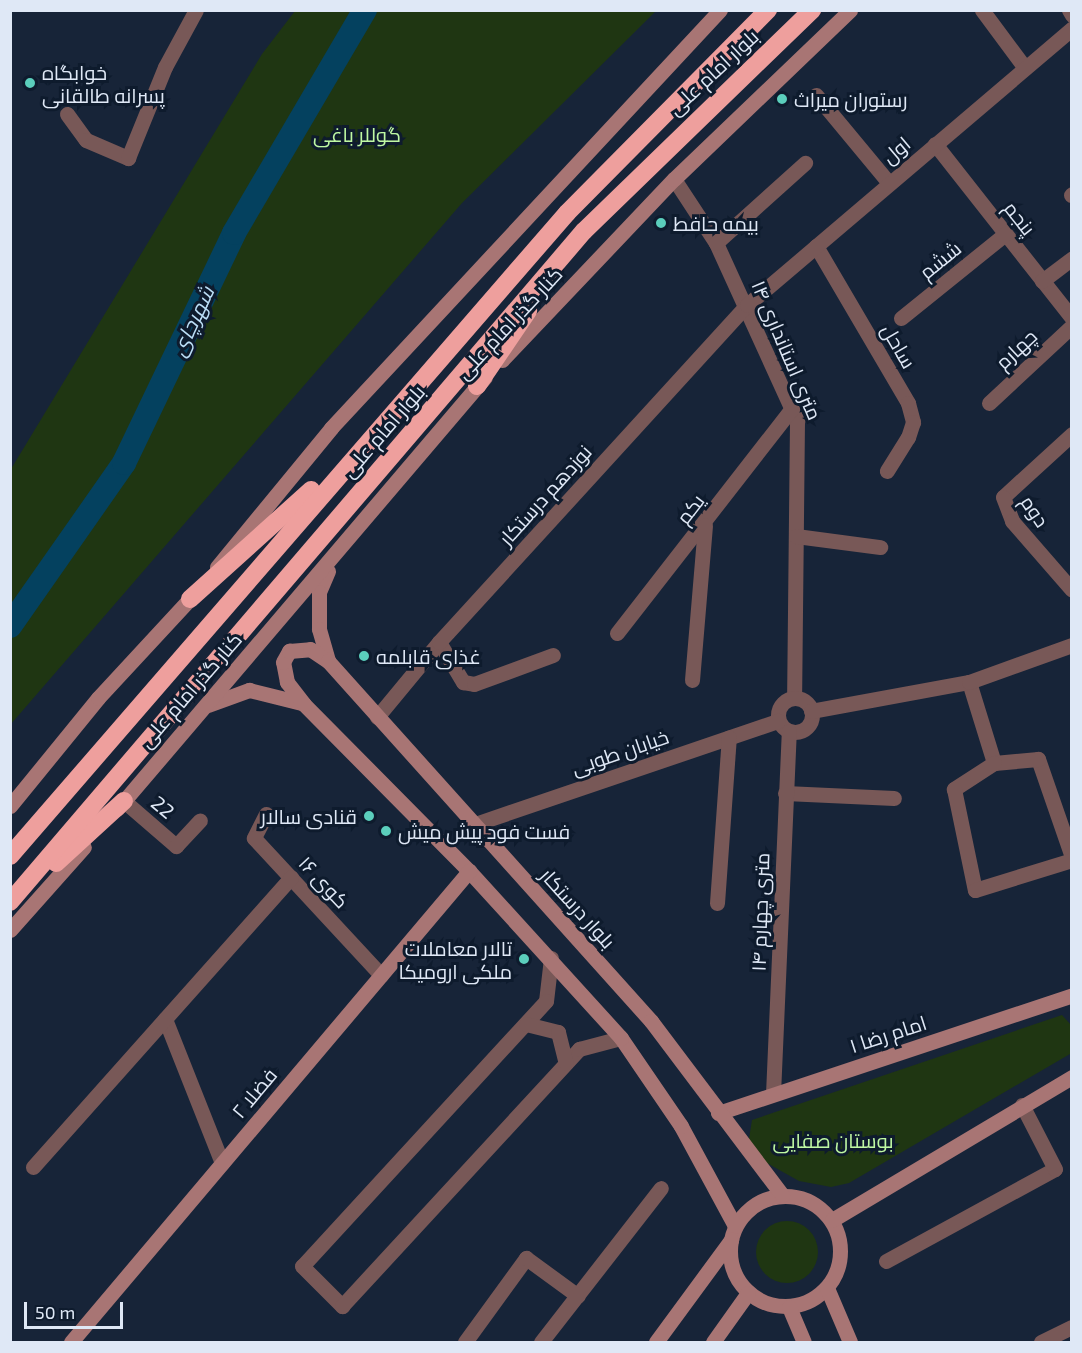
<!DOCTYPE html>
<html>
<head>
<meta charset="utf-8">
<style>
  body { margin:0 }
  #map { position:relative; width:1082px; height:1353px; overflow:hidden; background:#172438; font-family:"Exo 2",Cairo,sans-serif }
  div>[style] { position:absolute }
  .green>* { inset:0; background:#1f3612 }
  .round { border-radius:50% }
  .river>* { height:24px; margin:-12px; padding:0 12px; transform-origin:12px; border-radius:12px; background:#04415f }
  .street>* { height:15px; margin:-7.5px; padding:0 7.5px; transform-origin:7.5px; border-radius:7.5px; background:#785857 }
  .street>.ring { margin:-7.5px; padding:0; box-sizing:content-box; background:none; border:15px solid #785857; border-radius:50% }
  .secondary>* { height:15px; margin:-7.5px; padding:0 7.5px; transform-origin:7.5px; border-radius:7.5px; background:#a87574 }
  .secondary>.ring { margin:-7.5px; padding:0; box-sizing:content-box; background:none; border:15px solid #a87574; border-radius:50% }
  .highway>* { height:18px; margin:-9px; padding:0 9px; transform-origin:9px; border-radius:9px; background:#ee9f9d }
  .dots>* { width:16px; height:16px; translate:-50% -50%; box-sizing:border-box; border:3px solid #0e1b2d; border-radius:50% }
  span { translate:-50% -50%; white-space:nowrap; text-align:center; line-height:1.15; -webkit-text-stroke:6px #0e1b2d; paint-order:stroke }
  .poi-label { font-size:20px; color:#dfe8f6 }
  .left { translate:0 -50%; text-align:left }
  .right { translate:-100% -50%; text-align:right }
  .street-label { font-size:20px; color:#dfe8f6 }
  .park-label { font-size:20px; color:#bff8a3 }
  .water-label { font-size:21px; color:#bbdef6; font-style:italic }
  .frame { position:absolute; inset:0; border:12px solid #dfe8f6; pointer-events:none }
  .scale { position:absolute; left:24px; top:1302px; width:99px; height:27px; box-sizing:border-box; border:3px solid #dfe8f6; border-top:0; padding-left:8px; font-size:18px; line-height:21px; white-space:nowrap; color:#dfe8f6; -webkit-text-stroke:4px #0e1b2d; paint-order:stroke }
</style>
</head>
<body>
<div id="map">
  <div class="green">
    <i style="clip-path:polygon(295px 11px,656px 11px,462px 203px,11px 724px,11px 469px,262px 54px)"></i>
    <i style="clip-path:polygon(1062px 1015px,1071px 1025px,1070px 1054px,849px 1183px,831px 1187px,799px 1181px,765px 1162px,748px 1145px,752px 1120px)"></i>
    <i class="round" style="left:756px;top:1221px;width:62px;height:62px"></i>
  </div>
  <div class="river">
    <i style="left:10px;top:626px;width:199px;rotate:-55deg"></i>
    <i style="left:124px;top:463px;width:255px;rotate:-64.4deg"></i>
    <i style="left:234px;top:233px;width:259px;rotate:-59.6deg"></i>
  </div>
  <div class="street">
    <i style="left:982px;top:10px;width:72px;rotate:53.4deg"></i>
    <i style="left:1069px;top:10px;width:6px;rotate:59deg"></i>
    <i style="left:816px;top:95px;width:114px;rotate:50.3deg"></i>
    <i style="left:67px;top:114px;width:32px;rotate:54deg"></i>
    <i style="left:86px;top:140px;width:46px;rotate:23.2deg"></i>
    <i style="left:128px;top:158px;width:98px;rotate:-67.9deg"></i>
    <i style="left:165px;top:67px;width:65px;rotate:-61.5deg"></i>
    <i style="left:935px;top:144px;width:221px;rotate:51.8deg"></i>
    <i style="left:674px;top:179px;width:77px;rotate:56.7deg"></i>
    <i style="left:716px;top:243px;width:196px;rotate:65.5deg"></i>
    <i style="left:797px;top:421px;width:277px;rotate:90.6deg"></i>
    <i style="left:1071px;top:195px;width:1px;rotate:-45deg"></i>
    <i style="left:716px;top:243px;width:120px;rotate:-42deg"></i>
    <i style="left:816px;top:246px;width:182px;rotate:59.6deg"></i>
    <i style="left:908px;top:403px;width:20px;rotate:75deg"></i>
    <i style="left:913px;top:422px;width:16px;rotate:108deg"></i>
    <i style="left:908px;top:437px;width:40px;rotate:122deg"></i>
    <i style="left:1042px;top:281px;width:38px;rotate:-37deg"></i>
    <i style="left:901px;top:318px;width:134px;rotate:-38.9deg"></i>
    <i style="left:989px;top:403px;width:113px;rotate:-42.9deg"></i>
    <i style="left:1072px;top:434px;width:93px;rotate:137.6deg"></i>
    <i style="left:1003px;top:497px;width:26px;rotate:69deg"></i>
    <i style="left:1012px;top:521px;width:91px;rotate:49deg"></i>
    <i style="left:796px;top:536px;width:85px;rotate:7.5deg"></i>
    <i style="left:617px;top:633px;width:285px;rotate:-52.1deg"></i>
    <i style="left:439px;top:642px;width:47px;rotate:59deg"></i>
    <i style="left:463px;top:682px;width:11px;rotate:10deg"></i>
    <i style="left:474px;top:684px;width:84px;rotate:-20.2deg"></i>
    <i style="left:692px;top:680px;width:155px;rotate:-85.2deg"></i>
    <i style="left:969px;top:682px;width:85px;rotate:72.8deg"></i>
    <i class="ring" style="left:778px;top:698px;width:19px;height:19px"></i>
    <i style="left:811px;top:711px;width:161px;rotate:-10.4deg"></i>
    <i style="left:969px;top:682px;width:109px;rotate:-19.8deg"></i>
    <i style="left:377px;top:717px;width:97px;rotate:-50.4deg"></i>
    <i style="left:439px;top:642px;width:457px;rotate:-47.6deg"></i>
    <i style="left:747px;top:305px;width:427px;rotate:-40.4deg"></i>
    <i style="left:785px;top:793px;width:109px;rotate:2.6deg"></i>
    <i style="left:124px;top:801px;width:69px;rotate:40.9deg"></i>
    <i style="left:176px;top:846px;width:35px;rotate:-47deg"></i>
    <i style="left:266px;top:814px;width:27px;rotate:117deg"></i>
    <i style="left:254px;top:838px;width:187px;rotate:47.2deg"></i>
    <i style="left:475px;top:824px;width:320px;rotate:-18.8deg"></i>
    <i style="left:1072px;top:857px;width:104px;rotate:-109.1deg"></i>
    <i style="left:1038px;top:759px;width:44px;rotate:174.8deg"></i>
    <i style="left:994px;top:763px;width:48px;rotate:147deg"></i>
    <i style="left:954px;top:789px;width:103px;rotate:78.3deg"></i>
    <i style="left:975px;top:890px;width:102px;rotate:-17.2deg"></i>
    <i style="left:717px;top:903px;width:166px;rotate:-85.9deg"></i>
    <i style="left:551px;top:958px;width:43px;rotate:96.6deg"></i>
    <i style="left:546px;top:1001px;width:360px;rotate:132.6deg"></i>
    <i style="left:302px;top:1266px;width:57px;rotate:45deg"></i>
    <i style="left:342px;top:1306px;width:350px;rotate:-47.3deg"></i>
    <i style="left:579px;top:1049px;width:43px;rotate:-14.7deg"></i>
    <i style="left:165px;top:1019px;width:155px;rotate:68.4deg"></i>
    <i style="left:526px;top:1024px;width:33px;rotate:14deg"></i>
    <i style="left:558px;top:1032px;width:32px;rotate:76deg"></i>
    <i style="left:773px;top:1094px;width:363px;rotate:-87.5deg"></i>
    <i style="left:33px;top:1167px;width:388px;rotate:-48.3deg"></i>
    <i style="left:886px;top:1261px;width:192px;rotate:-28.6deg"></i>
    <i style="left:1055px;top:1169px;width:72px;rotate:-117.3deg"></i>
    <i style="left:465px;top:1342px;width:104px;rotate:-54deg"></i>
    <i style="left:526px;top:1258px;width:64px;rotate:36.2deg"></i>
    <i style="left:541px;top:1342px;width:195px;rotate:-52.1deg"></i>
    <i style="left:1041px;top:1342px;width:34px;rotate:-26deg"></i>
  </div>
  <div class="secondary">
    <i style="left:502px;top:360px;width:250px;rotate:-46.5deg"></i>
    <i style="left:674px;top:179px;width:244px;rotate:-43.8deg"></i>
    <i style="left:217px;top:567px;width:180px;rotate:-50.6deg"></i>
    <i style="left:331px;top:428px;width:571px;rotate:-47.06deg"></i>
    <i style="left:328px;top:571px;width:23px;rotate:113deg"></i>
    <i style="left:319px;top:592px;width:37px;rotate:90deg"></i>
    <i style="left:319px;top:629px;width:33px;rotate:74deg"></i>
    <i style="left:208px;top:705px;width:44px;rotate:-20.1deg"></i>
    <i style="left:249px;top:690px;width:54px;rotate:14deg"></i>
    <i style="left:10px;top:806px;width:139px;rotate:-50.8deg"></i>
    <i style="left:98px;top:698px;width:147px;rotate:-47.2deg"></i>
    <i style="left:117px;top:809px;width:567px;rotate:-49.57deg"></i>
    <i style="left:10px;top:930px;width:111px;rotate:-48.3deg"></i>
    <i style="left:718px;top:1113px;width:373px;rotate:-18.4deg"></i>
    <i class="ring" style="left:730px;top:1196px;width:95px;height:95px"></i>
    <i style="left:832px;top:1220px;width:279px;rotate:-30.8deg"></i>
    <i style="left:735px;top:1226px;width:114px;rotate:-118.4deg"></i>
    <i style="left:681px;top:1126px;width:107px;rotate:-124.3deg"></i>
    <i style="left:621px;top:1038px;width:226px;rotate:-132.3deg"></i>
    <i style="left:469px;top:871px;width:235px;rotate:-134.7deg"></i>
    <i style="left:304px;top:704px;width:28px;rotate:-128deg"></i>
    <i style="left:287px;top:682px;width:20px;rotate:-101deg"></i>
    <i style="left:283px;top:662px;width:13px;rotate:-61deg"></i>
    <i style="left:289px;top:651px;width:21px;rotate:-5deg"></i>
    <i style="left:310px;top:649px;width:22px;rotate:34deg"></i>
    <i style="left:328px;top:661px;width:484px;rotate:48.1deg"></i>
    <i style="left:651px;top:1021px;width:218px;rotate:53deg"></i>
    <i style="left:827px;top:1288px;width:59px;rotate:66.9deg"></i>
    <i style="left:789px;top:1307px;width:38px;rotate:67deg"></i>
    <i style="left:71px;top:1342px;width:617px;rotate:-49.8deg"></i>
    <i style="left:656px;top:1342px;width:127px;rotate:-53.7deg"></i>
    <i style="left:713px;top:1342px;width:60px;rotate:-54.5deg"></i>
  </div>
  <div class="highway">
    <i style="left:477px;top:386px;width:91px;rotate:-55.8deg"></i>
    <i style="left:190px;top:599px;width:163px;rotate:-42deg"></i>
    <i style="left:10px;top:856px;width:851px;rotate:-49.1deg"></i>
    <i style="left:567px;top:213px;width:286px;rotate:-45.3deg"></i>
    <i style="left:56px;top:863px;width:92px;rotate:-42.4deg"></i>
    <i style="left:10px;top:902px;width:883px;rotate:-49.46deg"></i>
    <i style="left:584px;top:231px;width:318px;rotate:-44.1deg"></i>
  </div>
  <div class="dots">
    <i style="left:30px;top:83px;background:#5bcebc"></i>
    <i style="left:782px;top:99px;background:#5bcebc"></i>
    <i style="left:661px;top:223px;background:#5bcebc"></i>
    <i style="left:364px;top:656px;background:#5bcebc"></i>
    <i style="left:369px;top:816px;background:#5bcebc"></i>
    <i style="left:386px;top:831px;background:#5bcebc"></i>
    <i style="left:524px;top:959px;background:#5bcebc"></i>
  </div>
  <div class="poi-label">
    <span class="left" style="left:42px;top:84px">خوابگاه<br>پسرانه طالقانی</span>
    <span class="left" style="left:794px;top:99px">رستوران میراث</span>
    <span class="left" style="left:673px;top:223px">بیمه حافط</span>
    <span class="left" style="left:376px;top:656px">غذای قابلمه</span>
    <span class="right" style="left:357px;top:816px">قنادی سالار</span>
    <span class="left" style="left:398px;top:831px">فست فود پیش میش</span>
    <span class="right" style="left:512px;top:960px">تالار معاملات<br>ملکی ارومیکا</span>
  </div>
  <div class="street-label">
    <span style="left:713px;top:72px;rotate:-43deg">بلوار امام علی</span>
    <span style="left:896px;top:150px;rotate:-40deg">اول</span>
    <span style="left:1020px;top:218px;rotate:52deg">پنجم</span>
    <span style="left:940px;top:260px;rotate:-39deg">ششم</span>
    <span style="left:509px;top:323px;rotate:-47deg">کنار گذر امام علی</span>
    <span style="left:899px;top:346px;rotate:60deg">ساحل</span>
    <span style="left:1016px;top:349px;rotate:-43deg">چهارم</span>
    <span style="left:787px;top:350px;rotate:67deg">۱۴ متری استانداری</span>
    <span style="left:383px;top:431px;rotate:-49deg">بلوار امام علی</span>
    <span style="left:545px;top:495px;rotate:-48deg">نوزدهم درستکار</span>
    <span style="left:690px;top:509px;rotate:-52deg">یکم</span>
    <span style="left:1035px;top:511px;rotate:56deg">دوم</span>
    <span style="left:190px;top:690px;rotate:-49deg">کنار گذر امام علی</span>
    <span style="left:620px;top:752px;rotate:-19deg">خیابان طوبی</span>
    <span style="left:163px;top:807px;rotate:40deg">22</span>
    <span style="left:324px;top:882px;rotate:47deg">کوی ۱۶</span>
    <span style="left:578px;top:908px;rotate:48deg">بلوار درستکار</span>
    <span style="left:760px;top:912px;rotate:-88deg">۱۴ متری چهارم</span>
    <span style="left:888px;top:1034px;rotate:-18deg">امام رضا ۱</span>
    <span style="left:254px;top:1093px;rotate:-50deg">فضلا ۲</span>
  </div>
  <div class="park-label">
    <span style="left:357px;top:134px">گوللر باغی</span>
    <span style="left:833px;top:1140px">بوستان صفایی</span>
  </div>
  <div class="water-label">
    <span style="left:192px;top:321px;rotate:-65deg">شهرچای</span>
  </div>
  <div class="frame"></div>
  <div class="scale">50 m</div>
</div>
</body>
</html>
